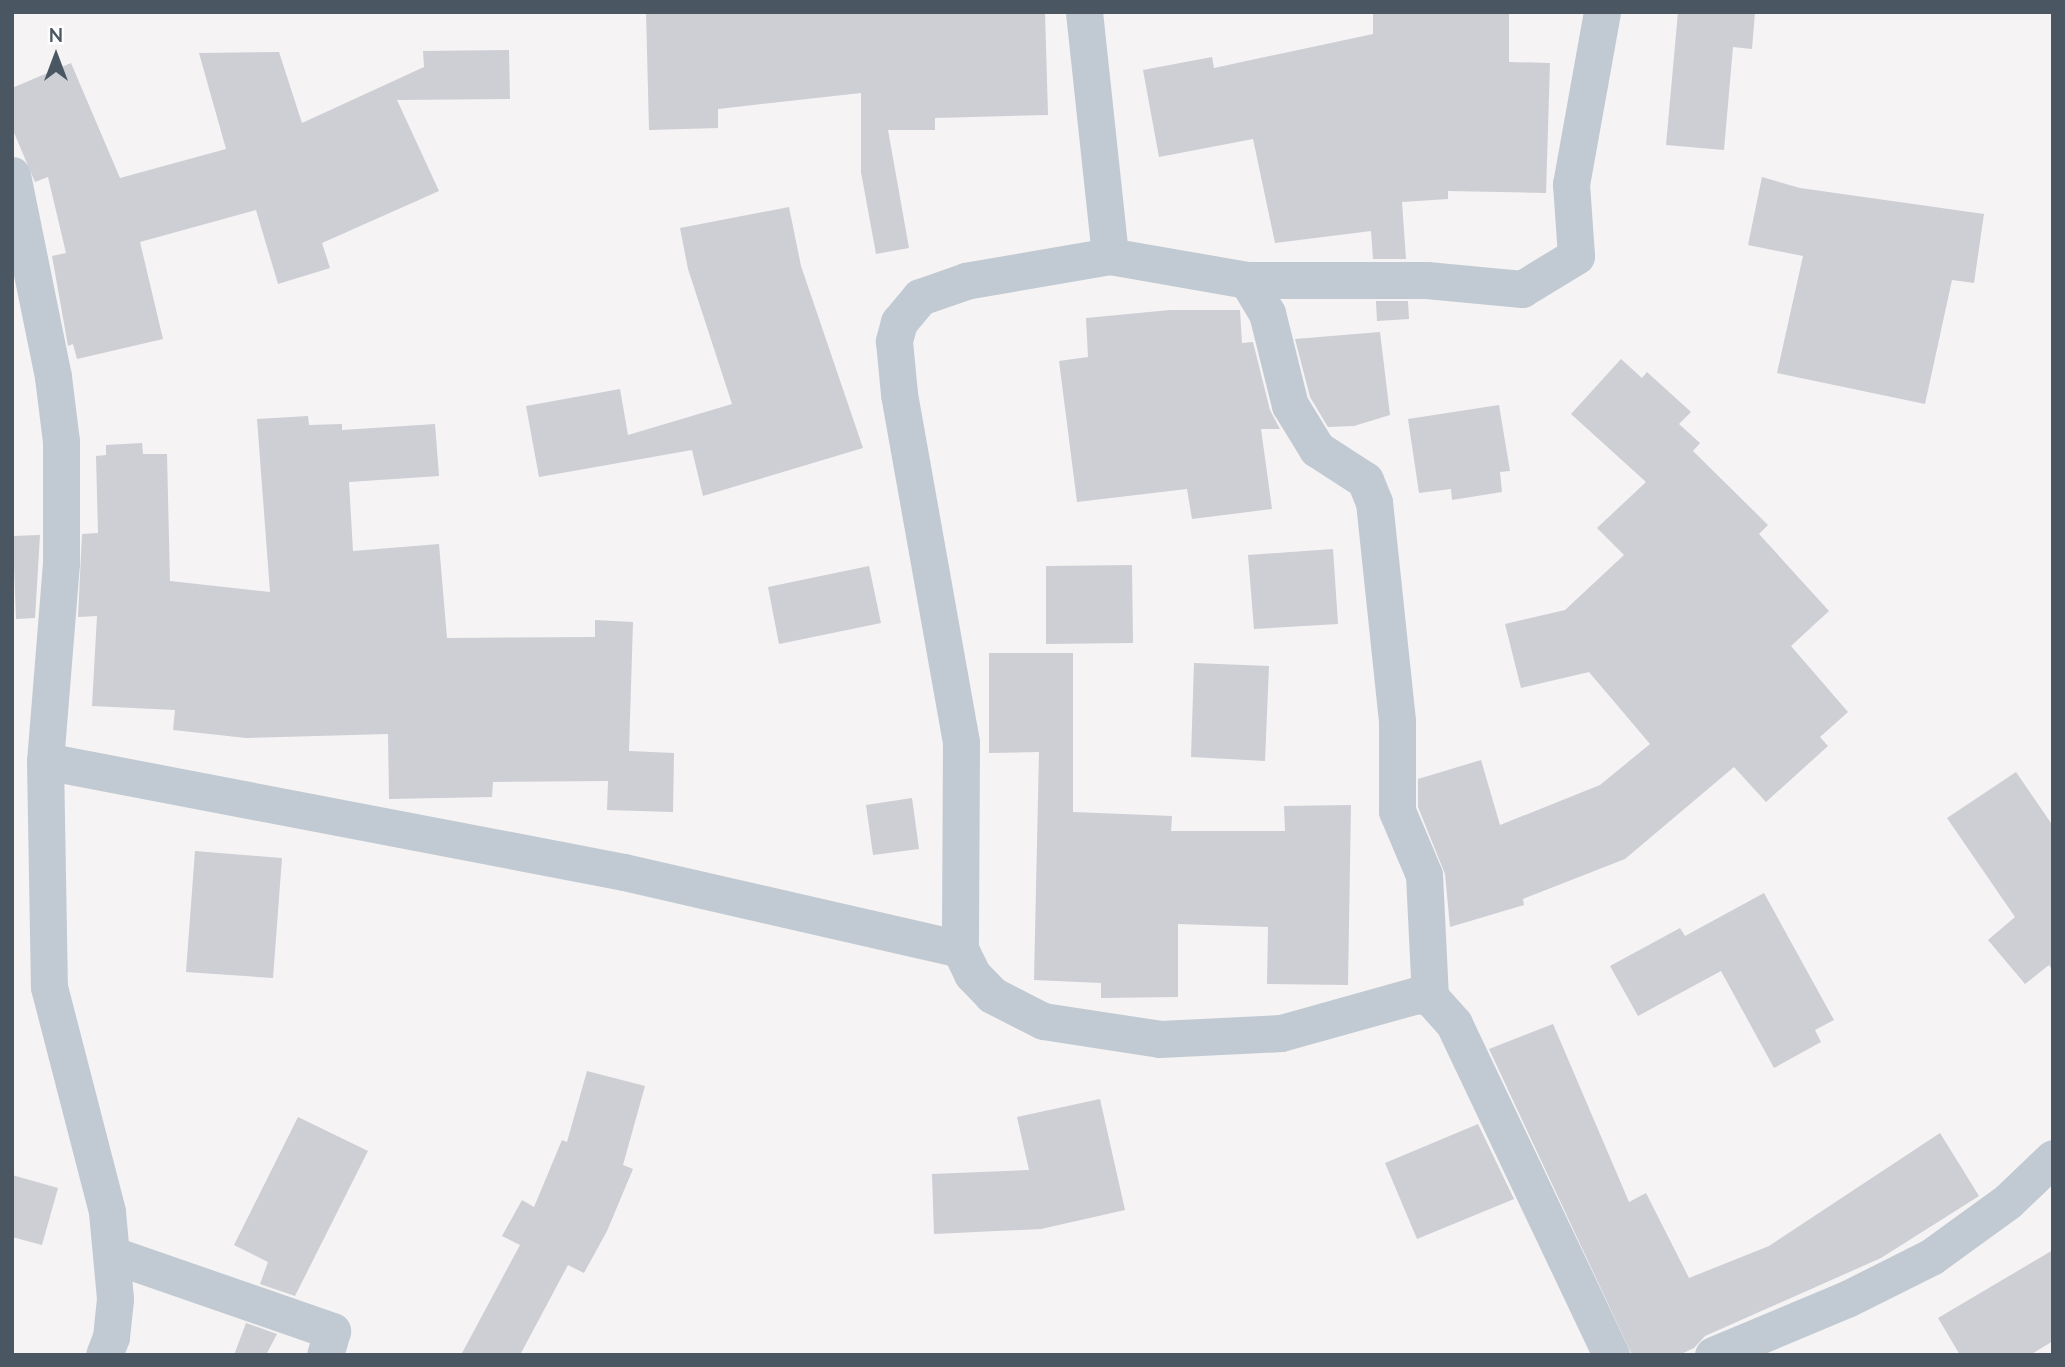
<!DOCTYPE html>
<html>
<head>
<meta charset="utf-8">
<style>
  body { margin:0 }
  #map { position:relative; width:2065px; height:1367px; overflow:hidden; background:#f5f3f3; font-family:Mulish,sans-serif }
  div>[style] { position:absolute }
  .building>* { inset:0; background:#cdcfd5 }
  .street>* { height:37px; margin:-18.5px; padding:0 18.5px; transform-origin:18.5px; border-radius:18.5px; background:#c1cad2 }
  span { translate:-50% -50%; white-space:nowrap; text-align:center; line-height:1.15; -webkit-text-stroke:5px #fff; paint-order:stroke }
  .frame { position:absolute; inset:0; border:14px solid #4a5661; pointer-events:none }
  .north { position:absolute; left:21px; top:21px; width:70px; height:70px; -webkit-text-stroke:5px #fff; paint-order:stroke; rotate:0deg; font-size:19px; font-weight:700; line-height:28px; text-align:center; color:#4a5661 }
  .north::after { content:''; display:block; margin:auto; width:24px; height:32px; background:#4a5661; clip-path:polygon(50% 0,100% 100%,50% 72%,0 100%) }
</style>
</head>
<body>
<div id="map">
  <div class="building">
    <i style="clip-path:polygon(646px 12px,1045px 12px,1048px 115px,935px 118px,935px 130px,888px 130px,909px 248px,876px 254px,861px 172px,861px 93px,718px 109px,718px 128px,649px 130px)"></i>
    <i style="clip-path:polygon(1373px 12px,1509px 12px,1509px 62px,1550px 63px,1546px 193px,1448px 191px,1448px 199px,1402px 202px,1406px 259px,1373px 259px,1371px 231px,1275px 243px,1253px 139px,1159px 157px,1143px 70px,1212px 57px,1214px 68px,1373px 34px)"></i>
    <i style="clip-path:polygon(1678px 12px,1755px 12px,1752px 49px,1733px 47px,1724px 150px,1666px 145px)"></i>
    <i style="clip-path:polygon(509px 50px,510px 99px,397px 100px,439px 191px,322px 243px,330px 268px,278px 284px,256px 210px,140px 242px,163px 339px,77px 359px,73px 344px,68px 346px,52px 256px,66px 253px,48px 177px,35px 182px,12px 128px,12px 88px,71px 63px,120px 178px,226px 149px,199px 53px,279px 52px,302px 123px,424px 67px,423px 51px)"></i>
    <i style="clip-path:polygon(1762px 177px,1800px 188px,1984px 214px,1974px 283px,1952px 280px,1925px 404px,1777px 373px,1803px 256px,1748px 245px)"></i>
    <i style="clip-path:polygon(789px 207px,801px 266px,863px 448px,703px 496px,692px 450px,539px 477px,526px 406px,620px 389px,628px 435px,732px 404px,688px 269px,680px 228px)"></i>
    <i style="clip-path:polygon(1376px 301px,1408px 301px,1409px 319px,1377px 321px)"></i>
    <i style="clip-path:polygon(1170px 310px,1240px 310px,1242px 343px,1253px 342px,1270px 410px,1280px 429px,1261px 429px,1272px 509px,1192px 519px,1187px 489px,1077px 502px,1059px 361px,1088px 357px,1086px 318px)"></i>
    <i style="clip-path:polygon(1380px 332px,1390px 415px,1354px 426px,1328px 427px,1310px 397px,1295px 339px)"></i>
    <i style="clip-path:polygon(1621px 359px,1642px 378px,1647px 372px,1691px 412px,1679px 424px,1700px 443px,1693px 451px,1768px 525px,1759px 534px,1829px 611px,1791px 646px,1848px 712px,1820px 737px,1828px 746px,1766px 802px,1734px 767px,1625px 859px,1523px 899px,1524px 905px,1450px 927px,1445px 874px,1418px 807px,1418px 779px,1481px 760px,1500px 825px,1600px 785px,1650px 744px,1589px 672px,1521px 688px,1505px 624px,1565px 610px,1624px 555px,1597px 528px,1646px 482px,1571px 414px)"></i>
    <i style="clip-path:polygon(1499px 405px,1510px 471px,1500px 472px,1502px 492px,1452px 500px,1451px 489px,1419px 493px,1408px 419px)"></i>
    <i style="clip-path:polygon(308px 416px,309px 425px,342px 424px,342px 430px,435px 424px,439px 476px,349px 482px,353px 551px,439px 544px,447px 638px,595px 637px,595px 620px,633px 622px,629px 751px,674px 753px,673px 812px,607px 810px,608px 781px,493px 782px,492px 797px,389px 799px,388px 734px,246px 738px,173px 730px,175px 710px,92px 706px,97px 616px,78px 617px,82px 534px,98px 533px,96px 456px,106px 455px,106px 445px,142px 443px,143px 454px,167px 454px,170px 581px,270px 592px,257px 419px)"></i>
    <i style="clip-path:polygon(40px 535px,35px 618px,16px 619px,13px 536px)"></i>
    <i style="clip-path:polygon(1333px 549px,1338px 624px,1254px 629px,1248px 555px)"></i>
    <i style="clip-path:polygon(1132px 565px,1133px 643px,1046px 644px,1046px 566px)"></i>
    <i style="clip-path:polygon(869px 566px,881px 623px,779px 644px,768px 587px)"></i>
    <i style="clip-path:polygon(989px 653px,1073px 653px,1073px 812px,1172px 816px,1171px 831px,1285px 831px,1284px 806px,1351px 805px,1348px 985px,1267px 984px,1268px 927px,1178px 924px,1178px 997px,1101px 998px,1101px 983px,1034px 980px,1039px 752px,989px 753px)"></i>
    <i style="clip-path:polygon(1194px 663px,1269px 666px,1265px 761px,1191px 757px)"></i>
    <i style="clip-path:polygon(2016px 772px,2053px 826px,2053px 971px,2049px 965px,2025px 984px,1988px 940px,2015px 917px,1947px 818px)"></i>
    <i style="clip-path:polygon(912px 798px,919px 849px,873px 855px,866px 805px)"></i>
    <i style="clip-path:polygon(195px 851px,282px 858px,273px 978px,186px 972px)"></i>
    <i style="clip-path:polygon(1764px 893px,1834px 1020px,1815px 1030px,1821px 1042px,1774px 1068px,1721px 971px,1638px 1016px,1610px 966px,1680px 928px,1685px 936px)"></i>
    <i style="clip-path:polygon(1553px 1024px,1629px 1202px,1646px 1193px,1689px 1278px,1769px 1246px,1940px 1133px,1979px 1196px,1881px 1258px,1705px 1336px,1694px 1348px,1679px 1355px,1632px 1355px,1489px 1049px)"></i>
    <i style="clip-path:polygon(587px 1071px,645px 1086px,623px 1165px,633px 1169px,607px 1231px,584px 1273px,568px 1265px,520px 1355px,461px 1355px,520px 1245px,502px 1236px,522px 1200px,534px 1207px,562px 1140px,567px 1142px)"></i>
    <i style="clip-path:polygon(1100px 1099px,1125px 1210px,1041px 1229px,934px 1234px,932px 1174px,1029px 1170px,1017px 1117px)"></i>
    <i style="clip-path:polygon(298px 1117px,368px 1151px,295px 1296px,260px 1284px,268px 1262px,234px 1245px)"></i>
    <i style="clip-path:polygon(1478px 1124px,1514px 1199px,1417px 1239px,1385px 1163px)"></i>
    <i style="clip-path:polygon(12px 1175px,58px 1188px,42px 1245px,12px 1237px)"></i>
    <i style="clip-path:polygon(2053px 1250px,2053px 1341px,2030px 1355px,1960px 1355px,1938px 1318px)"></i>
    <i style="clip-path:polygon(246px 1323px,277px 1334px,266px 1355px,234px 1355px)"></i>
  </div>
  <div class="street">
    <i style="left:1084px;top:12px;width:245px;rotate:83.9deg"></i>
    <i style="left:1602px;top:12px;width:175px;rotate:100.2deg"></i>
    <i style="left:1571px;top:184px;width:72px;rotate:86deg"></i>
    <i style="left:1576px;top:256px;width:63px;rotate:148.6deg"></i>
    <i style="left:1522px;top:289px;width:96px;rotate:-174.6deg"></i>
    <i style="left:1426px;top:280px;width:179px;rotate:180deg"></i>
    <i style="left:1247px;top:280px;width:139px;rotate:-170.1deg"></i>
    <i style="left:1110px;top:256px;width:146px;rotate:170.2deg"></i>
    <i style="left:966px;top:281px;width:49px;rotate:160.8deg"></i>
    <i style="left:920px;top:297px;width:33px;rotate:130deg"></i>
    <i style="left:899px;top:322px;width:20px;rotate:105deg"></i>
    <i style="left:894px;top:341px;width:53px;rotate:84.6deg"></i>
    <i style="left:899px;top:394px;width:353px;rotate:79.9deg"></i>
    <i style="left:961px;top:742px;width:207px;rotate:90.3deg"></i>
    <i style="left:960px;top:949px;width:28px;rotate:64deg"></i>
    <i style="left:972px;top:974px;width:29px;rotate:46deg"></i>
    <i style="left:992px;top:995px;width:57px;rotate:27deg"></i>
    <i style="left:1043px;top:1021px;width:118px;rotate:8.7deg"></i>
    <i style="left:1160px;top:1039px;width:121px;rotate:-2.8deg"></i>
    <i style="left:1281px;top:1033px;width:141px;rotate:-15.6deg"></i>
    <i style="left:1417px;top:995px;width:13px;rotate:9deg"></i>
    <i style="left:1430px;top:997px;width:36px;rotate:48deg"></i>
    <i style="left:1454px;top:1024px;width:366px;rotate:64.6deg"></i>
    <i style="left:12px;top:175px;width:206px;rotate:78.5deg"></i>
    <i style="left:53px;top:377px;width:64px;rotate:82.9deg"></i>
    <i style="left:61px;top:441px;width:122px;rotate:90deg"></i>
    <i style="left:61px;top:563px;width:199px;rotate:94.6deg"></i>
    <i style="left:45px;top:761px;width:226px;rotate:89deg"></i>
    <i style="left:49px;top:987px;width:232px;rotate:75.5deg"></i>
    <i style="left:107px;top:1212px;width:87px;rotate:84.7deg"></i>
    <i style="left:115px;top:1299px;width:38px;rotate:96deg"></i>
    <i style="left:111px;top:1337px;width:19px;rotate:111deg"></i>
    <i style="left:1247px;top:280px;width:39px;rotate:59deg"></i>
    <i style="left:1267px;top:313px;width:95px;rotate:76deg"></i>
    <i style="left:1290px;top:405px;width:52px;rotate:58.5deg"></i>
    <i style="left:1317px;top:449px;width:57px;rotate:32.9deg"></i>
    <i style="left:1365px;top:480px;width:24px;rotate:68deg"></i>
    <i style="left:1374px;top:502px;width:220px;rotate:84deg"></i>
    <i style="left:1397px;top:721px;width:90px;rotate:90deg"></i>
    <i style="left:1397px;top:811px;width:69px;rotate:67.1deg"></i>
    <i style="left:1424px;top:875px;width:122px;rotate:87.2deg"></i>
    <i style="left:45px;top:761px;width:590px;rotate:10.85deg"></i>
    <i style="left:624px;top:872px;width:345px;rotate:12.9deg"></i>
    <i style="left:113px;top:1255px;width:232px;rotate:19.1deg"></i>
    <i style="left:332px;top:1331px;width:25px;rotate:106deg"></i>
    <i style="left:1713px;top:1355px;width:145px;rotate:-22.7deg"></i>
    <i style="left:1847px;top:1299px;width:94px;rotate:-26.6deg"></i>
    <i style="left:1931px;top:1257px;width:95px;rotate:-36deg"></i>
    <i style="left:2008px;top:1201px;width:62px;rotate:-43.7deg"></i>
  </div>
  <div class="frame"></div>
  <div class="north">N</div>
</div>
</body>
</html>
